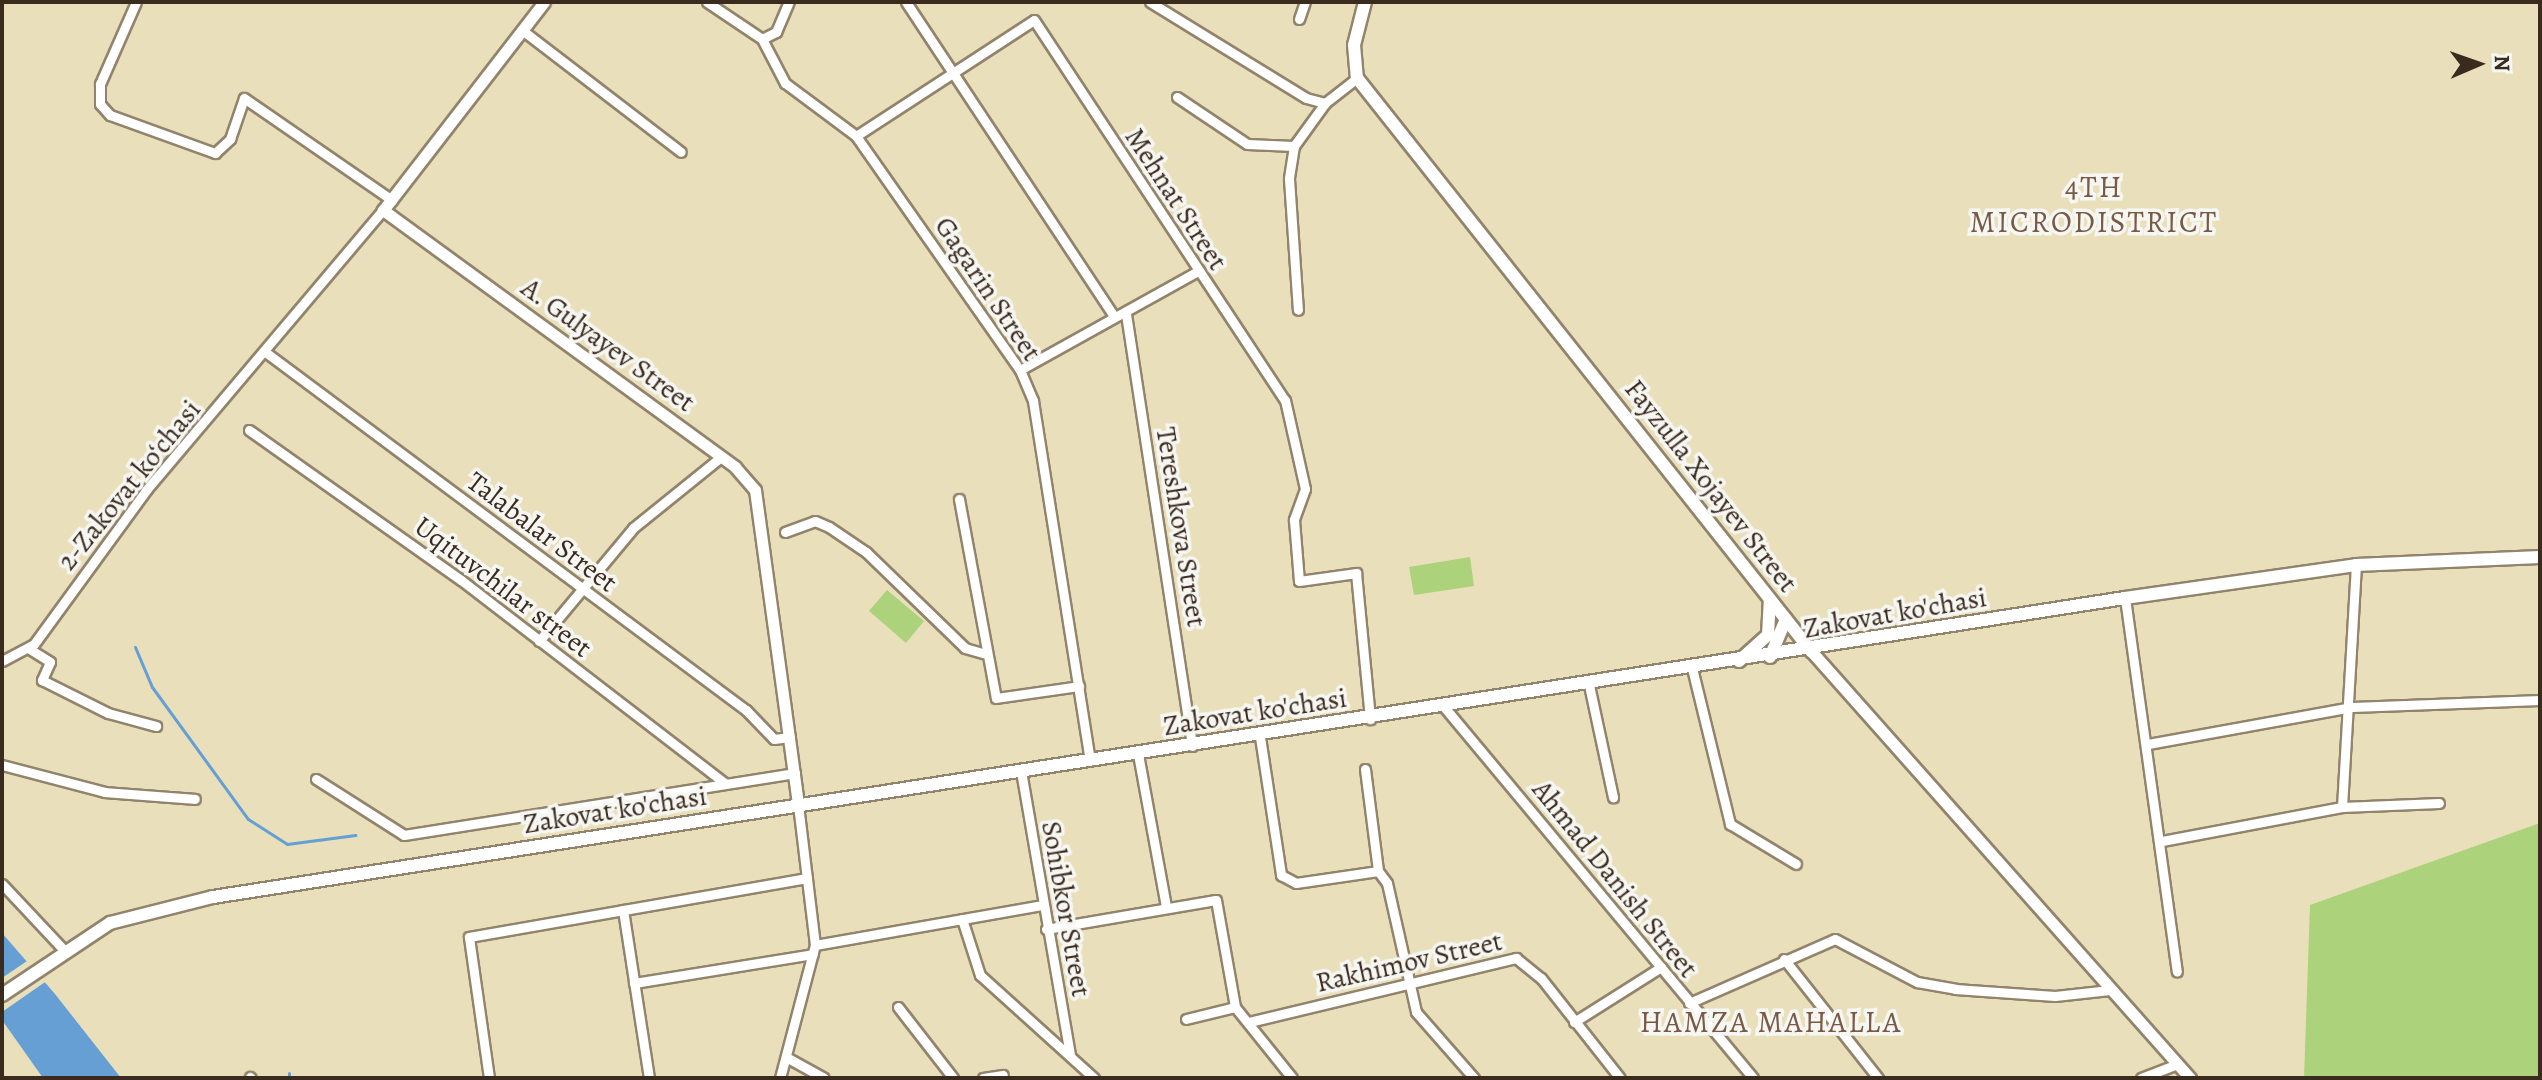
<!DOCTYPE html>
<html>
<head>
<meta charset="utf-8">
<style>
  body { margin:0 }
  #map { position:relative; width:2542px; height:1080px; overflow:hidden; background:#e9dfbb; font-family:Alegreya,serif }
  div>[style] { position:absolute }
  .green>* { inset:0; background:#add27c }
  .water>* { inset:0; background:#659fd4 }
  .pier>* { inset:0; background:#e9dfbb }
  .stream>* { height:3px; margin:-1.5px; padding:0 1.5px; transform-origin:1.5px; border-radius:1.5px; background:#659fd4 }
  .roads { filter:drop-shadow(2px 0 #92846c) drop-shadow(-2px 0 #92846c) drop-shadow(0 2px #92846c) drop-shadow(0 -2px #92846c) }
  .minor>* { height:9px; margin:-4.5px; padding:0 4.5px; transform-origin:4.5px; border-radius:4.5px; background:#fff }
  .tertiary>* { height:11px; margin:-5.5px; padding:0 5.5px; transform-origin:5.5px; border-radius:5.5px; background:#fff }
  .secondary>* { height:12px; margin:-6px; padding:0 6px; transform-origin:6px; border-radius:6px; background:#fff }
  span { translate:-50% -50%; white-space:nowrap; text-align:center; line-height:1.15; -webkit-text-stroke:7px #f6f6f2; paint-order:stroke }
  .street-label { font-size:28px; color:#3b2a1e }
  .neighbourhood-label { font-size:30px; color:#795a45; letter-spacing:2px }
  .frame { position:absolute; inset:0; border:4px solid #3b2a1e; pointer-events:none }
  .north { position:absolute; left:2438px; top:24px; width:80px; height:80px; -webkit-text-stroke:6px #f6f6f2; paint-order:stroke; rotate:88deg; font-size:22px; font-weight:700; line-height:32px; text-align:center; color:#3b2a1e }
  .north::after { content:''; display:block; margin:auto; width:28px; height:36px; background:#3b2a1e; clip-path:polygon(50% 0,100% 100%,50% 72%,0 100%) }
</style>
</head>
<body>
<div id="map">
  <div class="green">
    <i style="clip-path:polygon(1470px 557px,1474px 586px,1414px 595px,1409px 567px)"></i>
    <i style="clip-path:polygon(887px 590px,924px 621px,906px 643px,869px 611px)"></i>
    <i style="clip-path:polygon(2540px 823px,2540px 1078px,2304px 1078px,2310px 905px)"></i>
  </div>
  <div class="water">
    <i style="clip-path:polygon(2px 933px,55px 994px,121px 1078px,43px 1078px,2px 1020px)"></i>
  </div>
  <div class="pier">
    <i style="clip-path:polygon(30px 959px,48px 980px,2px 1012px,2px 978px)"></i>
  </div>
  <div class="stream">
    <i style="left:135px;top:647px;width:43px;rotate:67deg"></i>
    <i style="left:152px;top:687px;width:163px;rotate:54deg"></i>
    <i style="left:248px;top:819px;width:46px;rotate:32.7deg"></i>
    <i style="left:287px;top:844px;width:69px;rotate:-7.5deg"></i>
    <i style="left:289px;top:1073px;width:5px;rotate:90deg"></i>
  </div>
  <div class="roads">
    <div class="minor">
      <i style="left:136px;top:2px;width:90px;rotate:113.7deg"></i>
      <i style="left:100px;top:84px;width:20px;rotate:90deg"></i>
      <i style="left:100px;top:104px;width:15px;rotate:48deg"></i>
      <i style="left:110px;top:115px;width:112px;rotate:19.9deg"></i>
      <i style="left:215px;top:153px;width:21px;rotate:-43deg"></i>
      <i style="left:230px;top:139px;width:43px;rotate:-71.1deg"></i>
      <i style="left:244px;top:98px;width:180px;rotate:34.6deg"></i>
      <i style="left:707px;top:2px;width:66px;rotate:33.9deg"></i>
      <i style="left:762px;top:39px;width:50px;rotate:62.4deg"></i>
      <i style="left:785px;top:83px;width:89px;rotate:36.7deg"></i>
      <i style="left:856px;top:136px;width:286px;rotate:55deg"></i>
      <i style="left:1020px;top:370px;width:34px;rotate:67deg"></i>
      <i style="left:1033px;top:401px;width:364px;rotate:81deg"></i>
      <i style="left:906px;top:2px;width:377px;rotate:56.5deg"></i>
      <i style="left:1150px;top:2px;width:183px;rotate:31.6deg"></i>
      <i style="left:1306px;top:98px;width:20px;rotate:15deg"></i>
      <i style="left:1325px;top:103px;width:41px;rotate:-38deg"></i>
      <i style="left:1299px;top:19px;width:18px;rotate:-71deg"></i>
      <i style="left:522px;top:30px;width:200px;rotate:37.5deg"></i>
      <i style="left:762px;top:39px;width:16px;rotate:-27deg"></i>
      <i style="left:776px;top:32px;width:33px;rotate:-67deg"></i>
      <i style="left:1177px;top:97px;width:84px;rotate:33.9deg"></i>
      <i style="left:1247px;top:144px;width:47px;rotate:2.4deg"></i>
      <i style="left:1294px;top:146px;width:53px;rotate:-54.2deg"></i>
      <i style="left:856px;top:136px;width:212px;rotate:-33.1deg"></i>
      <i style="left:1034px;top:20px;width:455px;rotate:56.6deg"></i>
      <i style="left:1285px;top:400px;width:91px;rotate:77.3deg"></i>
      <i style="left:1305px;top:489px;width:33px;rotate:110deg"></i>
      <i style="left:1294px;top:520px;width:61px;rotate:85.3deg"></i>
      <i style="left:1299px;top:581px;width:58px;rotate:-8deg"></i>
      <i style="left:1356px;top:573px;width:147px;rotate:84.5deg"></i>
      <i style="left:1294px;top:146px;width:33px;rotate:99deg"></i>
      <i style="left:1289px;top:179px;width:131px;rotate:86.1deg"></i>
      <i style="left:1126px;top:314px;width:437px;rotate:81.3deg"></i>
      <i style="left:268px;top:354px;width:596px;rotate:36.68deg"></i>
      <i style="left:746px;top:710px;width:40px;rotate:46deg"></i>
      <i style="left:774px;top:739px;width:16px;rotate:-7deg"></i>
      <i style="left:1020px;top:370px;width:201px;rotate:-29.1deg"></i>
      <i style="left:249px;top:430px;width:260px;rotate:35.3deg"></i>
      <i style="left:461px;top:580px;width:334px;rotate:37.6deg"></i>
      <i style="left:959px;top:499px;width:202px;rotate:79.5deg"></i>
      <i style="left:996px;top:698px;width:84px;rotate:-8.2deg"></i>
      <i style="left:785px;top:532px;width:32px;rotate:-20deg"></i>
      <i style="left:815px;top:521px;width:15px;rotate:23deg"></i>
      <i style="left:829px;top:527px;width:45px;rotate:34deg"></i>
      <i style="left:866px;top:552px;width:138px;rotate:44.1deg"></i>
      <i style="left:965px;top:648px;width:19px;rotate:16deg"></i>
      <i style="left:2125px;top:598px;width:377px;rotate:82.1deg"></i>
      <i style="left:539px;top:641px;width:147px;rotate:-50.2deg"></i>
      <i style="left:633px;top:528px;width:113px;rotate:-38.9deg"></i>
      <i style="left:28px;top:648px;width:26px;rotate:32deg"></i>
      <i style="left:50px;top:662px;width:20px;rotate:114deg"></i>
      <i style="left:42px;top:680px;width:74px;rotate:26.6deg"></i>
      <i style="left:108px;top:713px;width:50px;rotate:15.2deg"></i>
      <i style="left:2px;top:661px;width:36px;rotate:-28deg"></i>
      <i style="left:34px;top:644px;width:192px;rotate:-53.9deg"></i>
      <i style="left:147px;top:489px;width:365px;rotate:-49.8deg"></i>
      <i style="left:1692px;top:668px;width:161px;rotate:76.3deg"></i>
      <i style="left:1730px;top:824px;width:77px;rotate:31.2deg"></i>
      <i style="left:1589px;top:685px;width:115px;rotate:77.9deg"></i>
      <i style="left:1445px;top:708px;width:481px;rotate:50.2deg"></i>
      <i style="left:1260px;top:737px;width:140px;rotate:81.3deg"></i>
      <i style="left:1281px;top:875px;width:17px;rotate:28deg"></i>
      <i style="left:1296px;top:883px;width:83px;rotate:-8.3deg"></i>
      <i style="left:2148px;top:744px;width:207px;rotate:-10.3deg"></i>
      <i style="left:2352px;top:707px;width:188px;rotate:-2.1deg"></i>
      <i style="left:1138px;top:754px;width:156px;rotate:79.6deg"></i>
      <i style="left:2px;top:765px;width:106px;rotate:14.7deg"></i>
      <i style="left:105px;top:792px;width:90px;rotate:4.4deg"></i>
      <i style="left:1365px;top:769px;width:103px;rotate:82.7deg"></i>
      <i style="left:1378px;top:871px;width:15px;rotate:53deg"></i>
      <i style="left:1387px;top:883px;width:132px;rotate:77.3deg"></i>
      <i style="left:1416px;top:1012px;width:88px;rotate:48.7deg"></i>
      <i style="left:1021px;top:771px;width:287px;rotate:80.2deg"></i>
      <i style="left:316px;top:779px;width:104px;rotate:32.5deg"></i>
      <i style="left:404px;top:835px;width:396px;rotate:-9deg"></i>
      <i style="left:2342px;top:807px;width:242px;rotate:-86.7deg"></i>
      <i style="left:2162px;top:841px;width:183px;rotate:-10.7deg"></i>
      <i style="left:2342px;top:807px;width:97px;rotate:-2.4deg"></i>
      <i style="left:2px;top:884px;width:92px;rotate:46.8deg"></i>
      <i style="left:623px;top:910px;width:170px;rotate:81.2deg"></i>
      <i style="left:962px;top:919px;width:59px;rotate:72.2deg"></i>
      <i style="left:980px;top:975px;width:154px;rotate:42.1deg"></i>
      <i style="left:1046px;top:929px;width:172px;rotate:-9.7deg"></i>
      <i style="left:1216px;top:900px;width:109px;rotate:79.9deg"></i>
      <i style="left:1235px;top:1007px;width:91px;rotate:51.2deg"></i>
      <i style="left:815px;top:945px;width:230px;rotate:-10deg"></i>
      <i style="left:1784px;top:959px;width:152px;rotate:51.7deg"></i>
      <i style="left:634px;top:983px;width:181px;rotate:-9.2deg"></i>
      <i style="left:1689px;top:1003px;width:159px;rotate:-23.7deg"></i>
      <i style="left:1835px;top:939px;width:93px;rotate:27.7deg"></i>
      <i style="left:1917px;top:982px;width:39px;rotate:10deg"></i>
      <i style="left:1955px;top:989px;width:100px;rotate:4deg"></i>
      <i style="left:2055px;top:996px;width:55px;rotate:-6.2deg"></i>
      <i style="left:898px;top:1007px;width:90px;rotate:52.2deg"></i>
      <i style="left:1186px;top:1019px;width:50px;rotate:-13.8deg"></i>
      <i style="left:1249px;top:1022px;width:275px;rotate:-13.5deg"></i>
      <i style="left:1516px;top:958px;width:32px;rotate:39deg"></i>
      <i style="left:1541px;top:978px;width:127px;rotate:51.7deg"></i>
      <i style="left:1574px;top:1022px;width:103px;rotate:-32.3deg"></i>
      <i style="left:786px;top:1057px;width:43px;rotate:28.9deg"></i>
      <i style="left:250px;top:1077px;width:1px;rotate:45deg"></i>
      <i style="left:489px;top:1078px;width:142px;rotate:-98.1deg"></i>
      <i style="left:469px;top:937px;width:343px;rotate:-9.9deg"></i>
      <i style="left:780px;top:1078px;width:138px;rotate:-75.3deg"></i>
      <i style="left:815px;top:945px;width:141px;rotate:-96.9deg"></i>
      <i style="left:983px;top:1078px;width:20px;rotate:-9deg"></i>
      <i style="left:2141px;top:1078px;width:39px;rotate:-21deg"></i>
    </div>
    <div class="tertiary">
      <i style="left:544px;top:2px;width:263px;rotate:127.7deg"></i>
      <i style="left:383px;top:210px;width:436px;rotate:36.1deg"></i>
      <i style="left:735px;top:467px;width:30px;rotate:49deg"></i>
      <i style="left:755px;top:490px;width:318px;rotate:82.2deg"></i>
      <i style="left:1812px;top:652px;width:570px;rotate:48.42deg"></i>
    </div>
    <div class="secondary">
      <i style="left:1365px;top:2px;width:44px;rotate:104.3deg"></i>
      <i style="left:1354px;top:45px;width:33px;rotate:85deg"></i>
      <i style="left:1357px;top:78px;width:732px;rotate:51.6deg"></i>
      <i style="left:1770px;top:657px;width:41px;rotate:-67.2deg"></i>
      <i style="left:1739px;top:661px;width:39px;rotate:-42deg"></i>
      <i style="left:1768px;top:635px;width:34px;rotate:-87deg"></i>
      <i style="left:2px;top:995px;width:130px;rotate:-33.7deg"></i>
      <i style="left:110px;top:923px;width:106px;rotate:-14.2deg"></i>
      <i style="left:213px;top:897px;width:1935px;rotate:-8.89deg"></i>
      <i style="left:2125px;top:598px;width:233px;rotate:-8.1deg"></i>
      <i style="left:2356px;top:565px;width:184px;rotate:-2.5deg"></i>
    </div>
  </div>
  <div class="street-label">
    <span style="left:1176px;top:199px;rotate:57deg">Mehnat Street</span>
    <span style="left:988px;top:289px;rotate:56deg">Gagarin Street</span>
    <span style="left:608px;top:345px;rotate:36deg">A. Gulyayev Street</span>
    <span style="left:129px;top:485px;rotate:-51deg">2-Zakovat ko‘chasi</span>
    <span style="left:1711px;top:486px;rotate:52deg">Fayzulla Xojayev Street</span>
    <span style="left:1181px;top:527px;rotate:81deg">Tereshkova Street</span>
    <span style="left:542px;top:532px;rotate:37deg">Talabalar Street</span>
    <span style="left:503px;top:587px;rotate:37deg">Uqituvchilar street</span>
    <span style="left:1895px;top:613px;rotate:-10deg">Zakovat ko'chasi</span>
    <span style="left:1255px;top:712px;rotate:-9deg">Zakovat ko'chasi</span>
    <span style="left:615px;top:810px;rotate:-9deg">Zakovat ko'chasi</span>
    <span style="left:1615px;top:879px;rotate:51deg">Ahmad Danish Street</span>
    <span style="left:1066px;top:909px;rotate:80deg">Sohibkor Street</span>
    <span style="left:1409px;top:962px;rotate:-13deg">Rakhimov Street</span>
  </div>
  <div class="neighbourhood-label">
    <span style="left:2094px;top:204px">4TH<br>MICRODISTRICT</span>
    <span style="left:1771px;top:1022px">HAMZA MAHALLA</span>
  </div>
  <div class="frame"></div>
  <div class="north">N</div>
</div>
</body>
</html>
